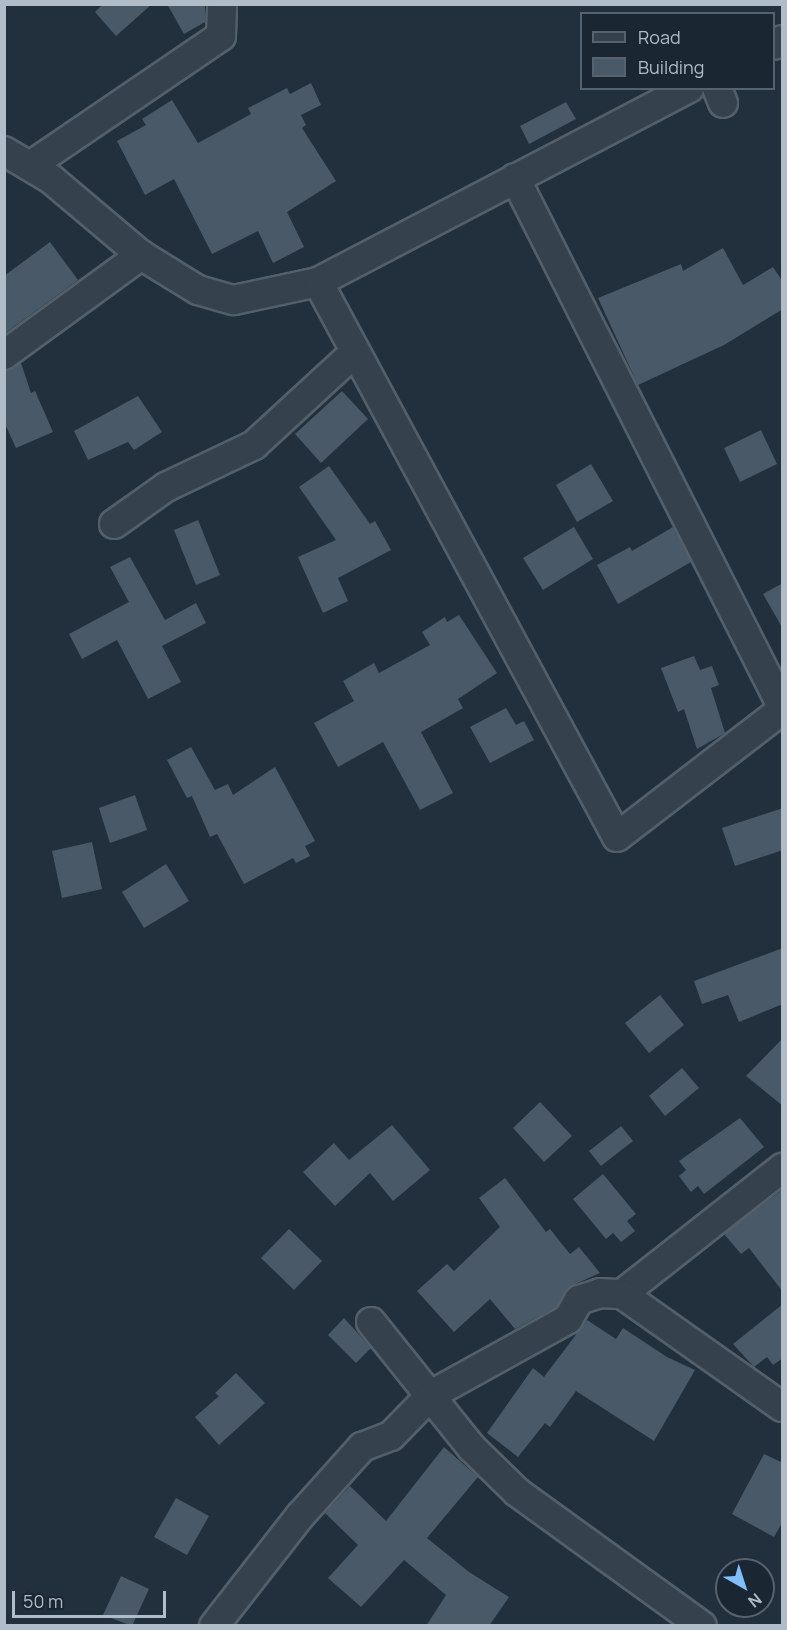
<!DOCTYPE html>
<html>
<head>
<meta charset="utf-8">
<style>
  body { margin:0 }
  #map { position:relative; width:787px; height:1630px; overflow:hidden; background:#21303c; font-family:Manrope,sans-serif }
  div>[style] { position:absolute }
  .building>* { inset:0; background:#495967 }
  .roads { filter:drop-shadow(2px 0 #535f6a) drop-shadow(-2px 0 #535f6a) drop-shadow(0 2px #535f6a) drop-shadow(0 -2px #535f6a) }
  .minor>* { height:28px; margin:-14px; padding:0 14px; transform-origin:14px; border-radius:14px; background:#35414c }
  span { translate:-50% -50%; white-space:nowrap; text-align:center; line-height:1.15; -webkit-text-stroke:6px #1a2631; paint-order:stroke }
  .frame { position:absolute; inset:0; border:6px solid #b0bcc8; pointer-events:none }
  .legend { position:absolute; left:580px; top:12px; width:195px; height:78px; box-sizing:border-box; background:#1a2631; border:2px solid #56626d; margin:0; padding:8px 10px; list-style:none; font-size:18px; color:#b0bcc8 }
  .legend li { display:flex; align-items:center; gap:12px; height:30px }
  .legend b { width:30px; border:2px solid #56626d }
  .north { position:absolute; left:715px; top:1558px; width:60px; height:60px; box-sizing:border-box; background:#1a2631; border:2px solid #56626d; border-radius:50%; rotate:141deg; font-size:16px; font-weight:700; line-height:24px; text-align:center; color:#b0bcc8 }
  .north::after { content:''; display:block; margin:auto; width:21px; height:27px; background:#7fbffe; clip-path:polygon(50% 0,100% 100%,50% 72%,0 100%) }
  .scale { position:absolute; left:12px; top:1591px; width:154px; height:27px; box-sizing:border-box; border:3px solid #b0bcc8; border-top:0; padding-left:8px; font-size:18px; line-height:21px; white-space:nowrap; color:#b0bcc8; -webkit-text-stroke:4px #1a2631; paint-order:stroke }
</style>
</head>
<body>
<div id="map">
  <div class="building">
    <i style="clip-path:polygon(103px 4px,152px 4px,116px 36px,95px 12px)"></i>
    <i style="clip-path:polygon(167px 4px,205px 4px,205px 22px,184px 34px)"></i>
    <i style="clip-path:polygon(311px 83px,321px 105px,301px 115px,306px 125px,302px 128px,336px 181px,287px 212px,304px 247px,273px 263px,258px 231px,212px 254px,174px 179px,145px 195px,117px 141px,146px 125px,142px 119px,172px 100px,198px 143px,251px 114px,248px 108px,287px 88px,290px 94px)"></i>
    <i style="clip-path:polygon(566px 102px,576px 119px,529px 144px,520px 126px)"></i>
    <i style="clip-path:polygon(50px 242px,78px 280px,4px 334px,4px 276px)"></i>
    <i style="clip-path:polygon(723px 248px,743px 285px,773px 267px,783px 282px,783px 309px,724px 345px,638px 385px,598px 298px,681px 264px,683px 271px)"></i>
    <i style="clip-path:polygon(21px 363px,31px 393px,35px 391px,53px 432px,16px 448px,4px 422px,4px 371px)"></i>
    <i style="clip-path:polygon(342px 391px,368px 419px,321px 463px,295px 434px)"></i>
    <i style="clip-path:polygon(138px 396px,162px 432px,134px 450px,128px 442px,88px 460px,74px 431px)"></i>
    <i style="clip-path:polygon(761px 430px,777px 464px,740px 482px,724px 448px)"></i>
    <i style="clip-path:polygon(591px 464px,613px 501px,577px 522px,556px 485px)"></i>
    <i style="clip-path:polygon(329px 466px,370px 524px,375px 521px,391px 550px,338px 578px,348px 601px,323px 613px,298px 557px,336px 540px,299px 487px)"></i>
    <i style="clip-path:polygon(198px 520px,220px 575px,196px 585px,174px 530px)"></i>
    <i style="clip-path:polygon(574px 527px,593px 559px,543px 590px,523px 558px)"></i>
    <i style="clip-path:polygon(673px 527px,691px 562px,618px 604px,597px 565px,630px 547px,632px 551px)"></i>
    <i style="clip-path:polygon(130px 557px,165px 620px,196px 603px,206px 623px,162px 646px,181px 682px,148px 699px,117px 640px,82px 659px,69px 634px,129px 602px,110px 567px)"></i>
    <i style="clip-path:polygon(783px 583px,783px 629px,763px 594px)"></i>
    <i style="clip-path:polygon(459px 615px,497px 673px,458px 699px,463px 708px,421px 732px,453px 793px,420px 810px,383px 742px,338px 767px,314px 723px,354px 701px,343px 681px,374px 663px,379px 673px,430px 645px,422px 632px,445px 617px,447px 622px)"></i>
    <i style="clip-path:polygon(694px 656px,700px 670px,712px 666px,719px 685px,711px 688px,725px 733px,697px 749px,684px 709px,678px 712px,661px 668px)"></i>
    <i style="clip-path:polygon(506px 708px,516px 725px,524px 721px,534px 740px,490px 763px,470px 727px)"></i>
    <i style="clip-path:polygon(191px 747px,215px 790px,228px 784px,233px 795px,275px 767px,315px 841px,305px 846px,310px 856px,296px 863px,293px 858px,244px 884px,217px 834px,210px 837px,192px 796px,187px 798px,167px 760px)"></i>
    <i style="clip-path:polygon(135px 795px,147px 830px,110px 843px,99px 808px)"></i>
    <i style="clip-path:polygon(783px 808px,783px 850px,735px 866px,722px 828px)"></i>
    <i style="clip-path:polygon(92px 842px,102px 889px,62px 898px,52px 851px)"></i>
    <i style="clip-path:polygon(166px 864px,189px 901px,144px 928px,122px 892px)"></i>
    <i style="clip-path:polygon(783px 948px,783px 1004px,739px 1022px,728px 995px,702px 1004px,694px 981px)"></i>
    <i style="clip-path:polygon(660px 995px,684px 1025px,649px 1053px,625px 1023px)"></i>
    <i style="clip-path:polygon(783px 1038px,783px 1106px,746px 1076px)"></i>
    <i style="clip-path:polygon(682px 1068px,699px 1088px,665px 1116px,649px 1096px)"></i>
    <i style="clip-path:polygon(540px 1102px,572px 1136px,544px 1162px,513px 1128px)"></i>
    <i style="clip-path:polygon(740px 1118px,764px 1147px,704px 1194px,698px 1186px,691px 1192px,679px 1176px,686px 1170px,679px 1161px)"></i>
    <i style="clip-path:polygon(392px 1125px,430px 1170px,393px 1201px,370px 1173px,335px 1206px,303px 1172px,334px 1143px,349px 1160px)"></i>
    <i style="clip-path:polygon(621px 1126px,633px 1141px,601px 1166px,589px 1151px)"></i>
    <i style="clip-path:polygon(603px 1174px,636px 1214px,627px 1221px,635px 1231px,621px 1242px,613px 1233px,606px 1239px,573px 1199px)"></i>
    <i style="clip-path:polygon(505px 1178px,546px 1232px,550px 1229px,570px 1254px,579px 1247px,600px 1273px,573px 1285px,556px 1307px,515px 1329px,490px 1299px,454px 1332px,417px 1291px,447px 1264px,454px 1271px,500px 1227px,479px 1198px)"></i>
    <i style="clip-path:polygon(783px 1189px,783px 1292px,749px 1248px,741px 1254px,724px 1234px)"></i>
    <i style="clip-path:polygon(289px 1229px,322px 1261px,294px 1290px,261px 1258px)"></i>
    <i style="clip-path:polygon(783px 1304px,783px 1358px,773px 1365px,767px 1357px,754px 1367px,733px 1344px)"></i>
    <i style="clip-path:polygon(344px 1318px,371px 1348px,356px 1363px,328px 1335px)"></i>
    <i style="clip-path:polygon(587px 1320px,616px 1339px,623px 1328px,667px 1357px,695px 1370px,654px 1441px,576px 1391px,550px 1427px,545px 1423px,518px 1457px,487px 1433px,533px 1368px,544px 1377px)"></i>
    <i style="clip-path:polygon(236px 1373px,265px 1403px,219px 1445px,195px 1417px,219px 1396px,215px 1393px)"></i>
    <i style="clip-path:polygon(444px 1447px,478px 1477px,427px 1538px,469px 1572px,509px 1597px,489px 1626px,426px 1626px,446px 1595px,404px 1560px,361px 1607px,328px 1578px,358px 1545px,325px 1513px,350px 1486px,386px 1521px)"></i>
    <i style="clip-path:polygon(764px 1454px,783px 1463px,783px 1521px,774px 1537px,732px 1514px)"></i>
    <i style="clip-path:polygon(176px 1498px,209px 1516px,187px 1555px,154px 1537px)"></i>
    <i style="clip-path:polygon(121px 1576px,149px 1589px,132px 1626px,103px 1615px)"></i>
  </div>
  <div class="roads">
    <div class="minor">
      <i style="left:774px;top:45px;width:9px;rotate:-32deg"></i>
      <i style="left:717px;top:88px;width:16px;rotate:68deg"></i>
      <i style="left:4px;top:151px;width:55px;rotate:30.8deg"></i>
      <i style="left:51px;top:179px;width:118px;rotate:40.2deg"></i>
      <i style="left:141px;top:255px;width:67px;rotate:31.6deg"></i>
      <i style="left:198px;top:290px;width:37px;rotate:16deg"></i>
      <i style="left:234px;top:300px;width:86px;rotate:-12.1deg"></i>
      <i style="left:318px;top:282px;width:419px;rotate:-27.6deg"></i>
      <i style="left:30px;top:166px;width:231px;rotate:-34.2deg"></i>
      <i style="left:221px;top:36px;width:32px;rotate:-88deg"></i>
      <i style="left:515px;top:178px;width:592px;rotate:63.18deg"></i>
      <i style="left:318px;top:282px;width:630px;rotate:61.69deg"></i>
      <i style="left:617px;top:837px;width:208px;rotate:-37.6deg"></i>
      <i style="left:4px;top:355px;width:170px;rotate:-36.1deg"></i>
      <i style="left:114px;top:524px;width:64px;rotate:-35.4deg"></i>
      <i style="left:166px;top:487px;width:98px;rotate:-25.5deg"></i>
      <i style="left:254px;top:445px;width:137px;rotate:-42.6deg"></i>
      <i style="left:622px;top:1294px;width:204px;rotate:-38.2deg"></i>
      <i style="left:371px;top:1322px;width:161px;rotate:51.3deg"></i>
      <i style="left:472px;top:1448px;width:63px;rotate:44.4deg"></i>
      <i style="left:517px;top:1492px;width:228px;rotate:35.9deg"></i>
      <i style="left:214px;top:1626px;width:140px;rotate:-52deg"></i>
      <i style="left:300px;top:1516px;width:93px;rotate:-48.1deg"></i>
      <i style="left:362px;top:1447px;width:31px;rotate:-21deg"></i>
      <i style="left:391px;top:1436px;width:57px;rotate:-45.7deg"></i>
      <i style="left:431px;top:1395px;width:157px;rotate:-29deg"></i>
      <i style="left:568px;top:1319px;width:22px;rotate:-60deg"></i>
      <i style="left:579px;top:1300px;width:22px;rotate:-18deg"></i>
      <i style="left:600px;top:1293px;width:22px;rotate:3deg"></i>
      <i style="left:622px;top:1294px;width:196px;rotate:35.2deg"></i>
    </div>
  </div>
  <div class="frame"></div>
  <ul class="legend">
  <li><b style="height:8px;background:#35414c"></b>Road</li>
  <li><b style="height:16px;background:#495967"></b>Building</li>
  </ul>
  <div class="north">N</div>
  <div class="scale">50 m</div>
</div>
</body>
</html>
